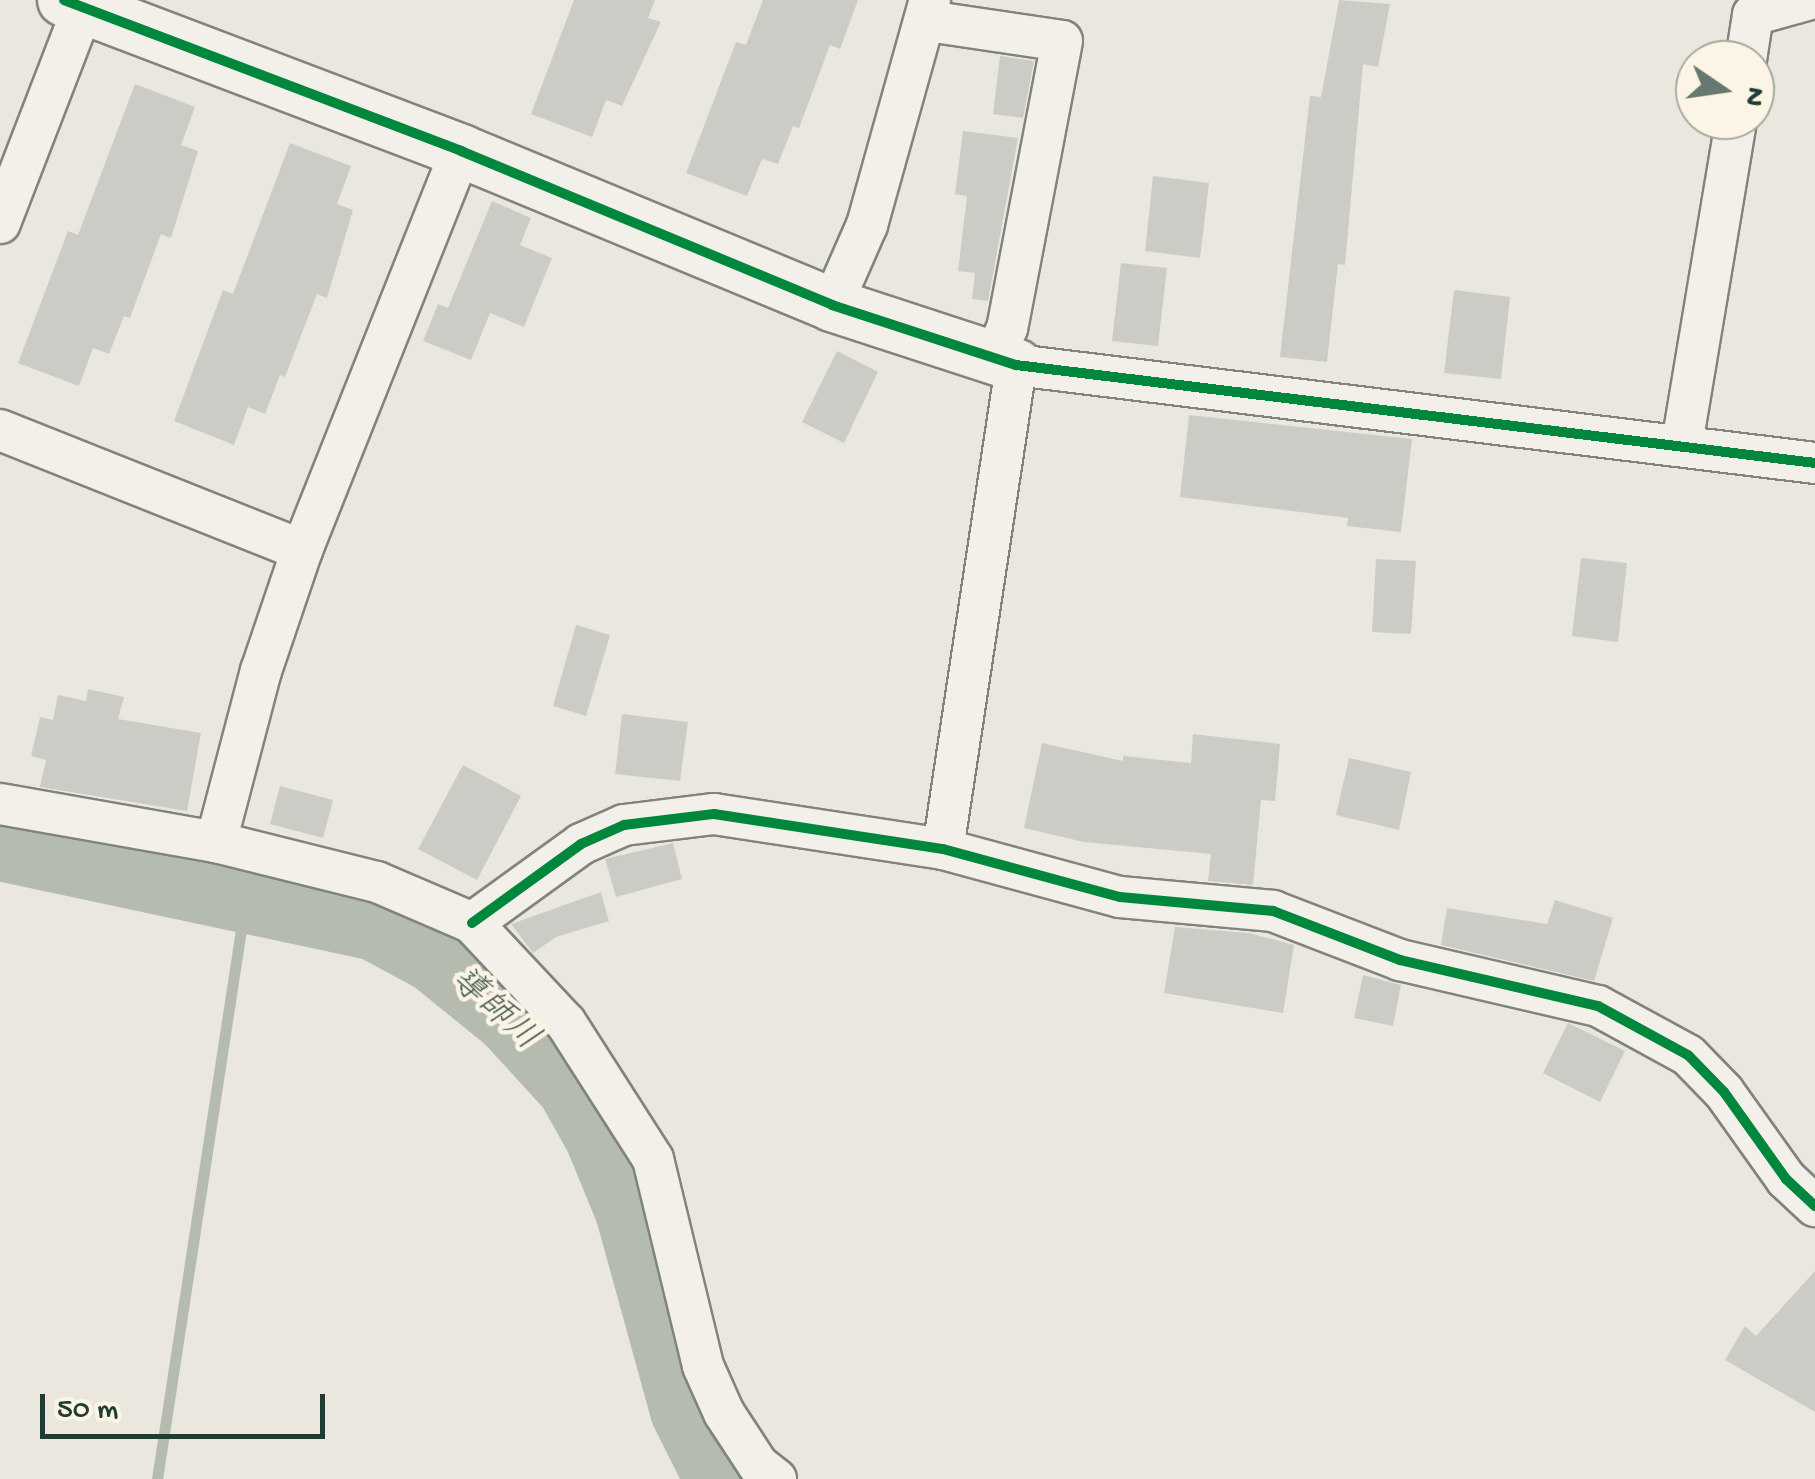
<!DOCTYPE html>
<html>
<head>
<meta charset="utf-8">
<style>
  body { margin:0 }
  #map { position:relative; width:1815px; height:1479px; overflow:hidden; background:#eae7df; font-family:"Gochi Hand","Klee One",sans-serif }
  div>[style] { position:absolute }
  .stream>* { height:11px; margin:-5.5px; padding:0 5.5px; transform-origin:5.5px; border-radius:5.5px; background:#b6bbaf }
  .river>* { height:68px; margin:-34px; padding:0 34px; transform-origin:34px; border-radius:34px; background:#b6bbaf }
  .building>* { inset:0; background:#ccccc6 }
  .roads { filter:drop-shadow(2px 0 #80847f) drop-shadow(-2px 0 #80847f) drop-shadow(0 2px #80847f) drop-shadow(0 -2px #80847f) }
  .minor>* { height:40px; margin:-20px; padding:0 20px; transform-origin:20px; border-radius:20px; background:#f3f0ea }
  .tertiary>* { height:52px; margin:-26px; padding:0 26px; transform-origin:26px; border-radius:26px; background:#f3f0ea }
  .cycleway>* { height:10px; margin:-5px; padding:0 5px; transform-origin:5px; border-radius:5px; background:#00873e }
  span { translate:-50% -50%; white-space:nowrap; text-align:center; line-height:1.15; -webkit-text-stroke:9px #fcf5e5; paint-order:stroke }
  .water-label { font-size:35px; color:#455d53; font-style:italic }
  .north { position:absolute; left:1675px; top:40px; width:100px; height:100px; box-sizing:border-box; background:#fcf5e5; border:2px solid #a4ab9e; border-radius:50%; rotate:103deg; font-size:28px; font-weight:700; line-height:40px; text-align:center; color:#1f3d34 }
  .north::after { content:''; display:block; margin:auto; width:35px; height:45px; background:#667870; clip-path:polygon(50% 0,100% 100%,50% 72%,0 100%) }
  .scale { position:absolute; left:40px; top:1394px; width:285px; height:45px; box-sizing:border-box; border:5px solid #1f3d34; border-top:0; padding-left:12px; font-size:30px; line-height:35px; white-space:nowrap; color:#1f3d34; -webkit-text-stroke:8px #fcf5e5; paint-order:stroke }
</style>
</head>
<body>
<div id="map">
  <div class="stream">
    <i style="left:157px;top:1479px;width:589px;rotate:-81.31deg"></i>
  </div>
  <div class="river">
    <i style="left:0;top:847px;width:383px;rotate:12deg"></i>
    <i style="left:375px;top:927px;width:67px;rotate:28.5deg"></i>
    <i style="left:434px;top:959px;width:97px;rotate:39.1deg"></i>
    <i style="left:509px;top:1020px;width:92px;rotate:47.6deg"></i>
    <i style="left:571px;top:1088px;width:57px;rotate:60.8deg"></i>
    <i style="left:599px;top:1138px;width:79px;rotate:67.7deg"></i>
    <i style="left:629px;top:1211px;width:207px;rotate:74.6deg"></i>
    <i style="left:684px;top:1411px;width:76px;rotate:63.4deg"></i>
  </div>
  <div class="building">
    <i style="clip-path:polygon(574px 0,655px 0,648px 18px,661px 22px,622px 106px,606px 100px,592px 137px,531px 114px)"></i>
    <i style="clip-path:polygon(763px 0,858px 0,840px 49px,830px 45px,799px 128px,793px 126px,778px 164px,762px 159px,747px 196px,686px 173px,736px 42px,746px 45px)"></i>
    <i style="clip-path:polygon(1339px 0,1390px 4px,1378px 67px,1363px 64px,1345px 265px,1338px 264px,1327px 362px,1280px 357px,1310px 96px,1321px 97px)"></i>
    <i style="clip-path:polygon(1000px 56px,1034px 61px,1023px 118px,993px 114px)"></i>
    <i style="clip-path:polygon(135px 84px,195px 107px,181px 145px,198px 151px,171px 238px,161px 234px,130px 318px,124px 316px,109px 354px,93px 348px,79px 386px,18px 363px,68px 231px,78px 235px)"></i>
    <i style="clip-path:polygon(963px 131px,1018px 138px,988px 301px,972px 299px,975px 273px,958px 271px,967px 196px,955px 194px)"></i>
    <i style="clip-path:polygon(290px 143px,351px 166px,337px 204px,353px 210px,327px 298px,317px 294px,285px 377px,280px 375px,265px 414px,248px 407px,234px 445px,174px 421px,223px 290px,233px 294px)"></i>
    <i style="clip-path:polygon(1153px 176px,1209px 183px,1200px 258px,1145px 251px)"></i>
    <i style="clip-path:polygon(492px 201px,531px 218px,520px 245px,552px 258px,524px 327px,490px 313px,471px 360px,423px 341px,438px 304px,448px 308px)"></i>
    <i style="clip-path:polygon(1121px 263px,1167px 268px,1158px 346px,1112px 341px)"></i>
    <i style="clip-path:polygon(1454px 290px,1510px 297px,1501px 379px,1444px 373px)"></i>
    <i style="clip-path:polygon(837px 351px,878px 372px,844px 443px,802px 422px)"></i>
    <i style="clip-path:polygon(1189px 415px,1412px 439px,1401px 532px,1347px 526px,1348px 518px,1180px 497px)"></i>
    <i style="clip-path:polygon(1581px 558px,1627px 563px,1618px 642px,1572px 636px)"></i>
    <i style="clip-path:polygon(1376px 559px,1416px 561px,1411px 634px,1372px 632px)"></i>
    <i style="clip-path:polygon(576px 625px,610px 635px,586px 716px,553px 706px)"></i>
    <i style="clip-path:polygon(88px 689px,124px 697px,118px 719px,201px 733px,187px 811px,40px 787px,46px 760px,31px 756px,40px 717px,53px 720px,58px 695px,86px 701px)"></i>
    <i style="clip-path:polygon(622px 714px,688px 722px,680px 781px,615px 774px)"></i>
    <i style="clip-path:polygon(1193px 734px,1280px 744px,1275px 801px,1261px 800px,1253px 885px,1208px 881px,1211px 854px,1084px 842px,1024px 828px,1042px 743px,1123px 761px,1123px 756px,1191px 763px)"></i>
    <i style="clip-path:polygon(1349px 758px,1411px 772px,1399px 830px,1336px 815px)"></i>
    <i style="clip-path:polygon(463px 765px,521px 796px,477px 880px,418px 849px)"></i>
    <i style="clip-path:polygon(280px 786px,333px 800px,323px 838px,270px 824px)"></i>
    <i style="clip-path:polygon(673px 843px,682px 879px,616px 897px,605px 859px)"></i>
    <i style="clip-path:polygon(601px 892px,609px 921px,556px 937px,533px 953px,511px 924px)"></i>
    <i style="clip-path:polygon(1555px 900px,1613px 918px,1594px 981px,1441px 945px,1447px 908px,1547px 924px)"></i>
    <i style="clip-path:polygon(1175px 927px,1249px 933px,1294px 945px,1283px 1013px,1164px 993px)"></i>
    <i style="clip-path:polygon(1363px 975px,1401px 985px,1393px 1026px,1354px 1018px)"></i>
    <i style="clip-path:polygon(1568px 1023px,1625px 1051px,1600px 1102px,1543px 1073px)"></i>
    <i style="clip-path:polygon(1815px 1271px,1815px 1412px,1725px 1360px,1745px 1326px,1756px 1336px)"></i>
  </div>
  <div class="roads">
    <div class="minor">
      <i style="left:927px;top:21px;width:136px;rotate:8.4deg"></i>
      <i style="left:1062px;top:41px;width:292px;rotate:100.8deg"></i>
      <i style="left:1007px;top:328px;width:34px;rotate:113deg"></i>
      <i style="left:1746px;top:60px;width:46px;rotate:-81.2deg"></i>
      <i style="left:1753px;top:15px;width:56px;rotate:-15.5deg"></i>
      <i style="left:0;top:223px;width:239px;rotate:-68.9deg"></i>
      <i style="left:832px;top:305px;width:87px;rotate:-66.4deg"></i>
      <i style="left:867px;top:225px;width:234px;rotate:-74.4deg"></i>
      <i style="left:0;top:430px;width:325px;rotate:21.7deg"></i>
      <i style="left:1682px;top:444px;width:328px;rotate:-80.5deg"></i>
      <i style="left:0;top:804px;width:219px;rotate:10deg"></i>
      <i style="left:216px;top:842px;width:166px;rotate:14deg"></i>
      <i style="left:377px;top:882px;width:103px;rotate:23.3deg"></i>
      <i style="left:472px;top:923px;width:137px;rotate:46.8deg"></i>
      <i style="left:566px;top:1023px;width:161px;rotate:57.4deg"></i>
      <i style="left:653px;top:1159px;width:213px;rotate:76.4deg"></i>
      <i style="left:703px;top:1366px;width:51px;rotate:65.9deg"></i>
      <i style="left:724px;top:1413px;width:62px;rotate:56.8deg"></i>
      <i style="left:758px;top:1465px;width:23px;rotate:38deg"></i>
      <i style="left:216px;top:842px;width:177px;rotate:-75.3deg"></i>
      <i style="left:261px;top:671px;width:128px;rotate:-71.3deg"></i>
      <i style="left:302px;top:550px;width:430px;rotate:-68.3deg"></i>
      <i style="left:943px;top:849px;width:489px;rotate:-81.4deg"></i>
      <i style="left:1016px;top:365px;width:805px;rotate:6.99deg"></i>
      <i style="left:472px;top:923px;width:135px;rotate:-35.9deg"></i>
      <i style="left:581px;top:844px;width:47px;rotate:-23.8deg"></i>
      <i style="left:624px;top:825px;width:91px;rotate:-7deg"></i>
      <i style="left:714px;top:814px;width:232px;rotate:8.7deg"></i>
      <i style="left:943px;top:849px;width:183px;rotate:15.2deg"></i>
      <i style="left:1120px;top:897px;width:154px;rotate:5.2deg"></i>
      <i style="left:1273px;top:911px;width:136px;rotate:21.1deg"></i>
      <i style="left:1400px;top:960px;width:203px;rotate:13.1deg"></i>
      <i style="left:1598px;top:1006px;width:102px;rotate:28.6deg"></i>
      <i style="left:1688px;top:1055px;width:52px;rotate:45.8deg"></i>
      <i style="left:1724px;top:1092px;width:107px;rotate:54.5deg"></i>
      <i style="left:1786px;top:1179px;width:40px;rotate:43deg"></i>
    </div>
    <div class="tertiary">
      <i style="left:64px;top:0;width:425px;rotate:20.8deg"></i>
      <i style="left:461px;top:151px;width:402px;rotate:22.5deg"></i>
      <i style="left:832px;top:305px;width:194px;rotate:18.1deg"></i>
    </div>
  </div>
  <div class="cycleway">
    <i style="left:64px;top:0;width:425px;rotate:20.8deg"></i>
    <i style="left:461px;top:151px;width:402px;rotate:22.5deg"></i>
    <i style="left:832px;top:305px;width:194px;rotate:18.1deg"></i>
    <i style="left:1016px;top:365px;width:805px;rotate:6.99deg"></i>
    <i style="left:472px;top:923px;width:135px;rotate:-35.9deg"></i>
    <i style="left:581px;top:844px;width:47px;rotate:-23.8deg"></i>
    <i style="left:624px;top:825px;width:91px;rotate:-7deg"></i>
    <i style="left:714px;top:814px;width:232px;rotate:8.7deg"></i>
    <i style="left:943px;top:849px;width:183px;rotate:15.2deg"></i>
    <i style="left:1120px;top:897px;width:154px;rotate:5.2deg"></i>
    <i style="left:1273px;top:911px;width:136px;rotate:21.1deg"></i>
    <i style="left:1400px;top:960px;width:203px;rotate:13.1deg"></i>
    <i style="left:1598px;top:1006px;width:102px;rotate:28.6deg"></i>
    <i style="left:1688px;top:1055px;width:52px;rotate:45.8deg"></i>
    <i style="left:1724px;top:1092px;width:107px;rotate:54.5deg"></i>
    <i style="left:1786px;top:1179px;width:40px;rotate:43deg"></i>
  </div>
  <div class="water-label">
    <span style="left:493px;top:1011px;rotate:42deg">導師川</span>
  </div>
  <div class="north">N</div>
  <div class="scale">50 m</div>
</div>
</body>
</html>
